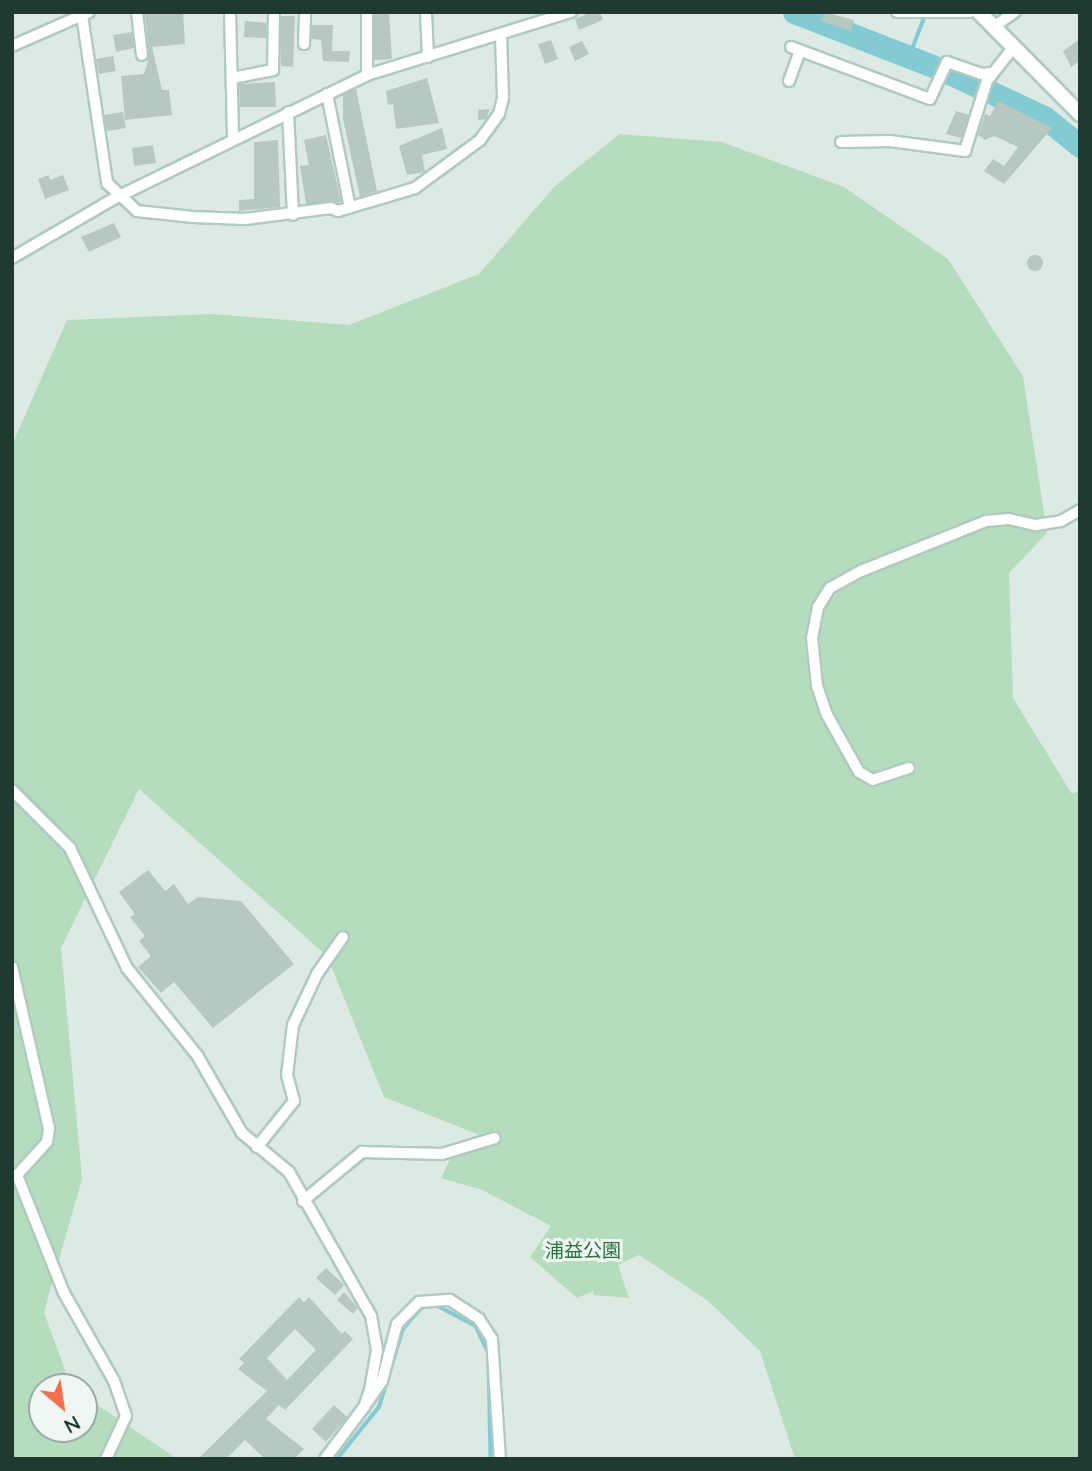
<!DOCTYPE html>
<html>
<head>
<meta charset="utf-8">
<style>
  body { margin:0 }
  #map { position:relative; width:1092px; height:1471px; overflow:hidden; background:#ddeae4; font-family:Lato,"Noto Sans JP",sans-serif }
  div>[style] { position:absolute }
  .green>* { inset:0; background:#b5ddbd }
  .stream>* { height:3.5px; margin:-1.75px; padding:0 1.75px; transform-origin:1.75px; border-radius:1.75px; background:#82cbd3 }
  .river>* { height:23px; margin:-11.5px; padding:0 11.5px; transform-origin:11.5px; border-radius:11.5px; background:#82cbd3 }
  .building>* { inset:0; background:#b6c8bf }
  .round { border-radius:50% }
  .roads { filter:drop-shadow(2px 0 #b0cabf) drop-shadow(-2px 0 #b0cabf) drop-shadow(0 2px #b0cabf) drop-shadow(0 -2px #b0cabf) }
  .street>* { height:10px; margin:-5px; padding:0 5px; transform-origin:5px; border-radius:5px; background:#fff }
  .secondary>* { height:14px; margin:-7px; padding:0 7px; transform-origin:7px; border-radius:7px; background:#fff }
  span { translate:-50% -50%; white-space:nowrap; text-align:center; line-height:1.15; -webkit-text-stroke:6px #eef7f2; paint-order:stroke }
  .park-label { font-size:19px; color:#277240 }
  .frame { position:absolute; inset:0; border:14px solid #1e3a31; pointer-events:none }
  .north { position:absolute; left:28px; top:1373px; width:70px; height:70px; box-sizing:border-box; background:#eef7f2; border:2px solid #9baba5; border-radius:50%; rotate:151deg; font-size:19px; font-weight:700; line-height:28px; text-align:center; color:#1e3a31 }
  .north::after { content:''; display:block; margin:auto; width:24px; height:32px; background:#f86e4d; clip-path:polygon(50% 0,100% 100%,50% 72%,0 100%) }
</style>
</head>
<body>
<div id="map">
  <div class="green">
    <i style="clip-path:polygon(619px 134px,722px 142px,844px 187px,948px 259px,1023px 376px,1047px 533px,1009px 573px,1013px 698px,1072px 794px,1080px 790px,1080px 1459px,795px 1459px,760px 1351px,708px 1301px,639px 1255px,618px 1265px,629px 1298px,594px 1295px,593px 1291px,577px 1298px,530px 1257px,551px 1226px,482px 1190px,441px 1178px,452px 1155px,497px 1142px,384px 1097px,327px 956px,139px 789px,61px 948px,82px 1179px,44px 1312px,71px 1387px,42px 1387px,42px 1429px,84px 1429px,84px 1396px,176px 1458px,12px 1459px,12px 445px,67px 320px,213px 314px,349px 325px,479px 274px,554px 187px)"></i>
  </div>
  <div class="stream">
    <i style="left:909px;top:57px;width:40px;rotate:-69deg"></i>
    <i style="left:489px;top:1362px;width:97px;rotate:88.8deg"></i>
    <i style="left:337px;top:1459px;width:67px;rotate:-51.1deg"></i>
    <i style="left:379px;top:1407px;width:82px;rotate:-72.9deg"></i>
    <i style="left:403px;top:1329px;width:29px;rotate:-49deg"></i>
    <i style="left:422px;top:1307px;width:16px;rotate:-4deg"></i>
    <i style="left:438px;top:1306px;width:43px;rotate:27.8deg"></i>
    <i style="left:476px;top:1326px;width:31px;rotate:65deg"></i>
  </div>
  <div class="river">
    <i style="left:794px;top:12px;width:160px;rotate:21.3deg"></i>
    <i style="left:943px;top:70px;width:111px;rotate:25deg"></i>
    <i style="left:1044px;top:117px;width:46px;rotate:38.9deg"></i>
  </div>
  <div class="building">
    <i style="clip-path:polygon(145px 12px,183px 12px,185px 44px,152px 47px,162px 90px,169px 90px,172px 115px,125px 120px,121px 76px,144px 74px,149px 57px)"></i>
    <i style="clip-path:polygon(374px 12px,389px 12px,392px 59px,374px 60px)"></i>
    <i style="clip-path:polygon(592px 12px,600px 12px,603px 20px,579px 30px,575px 19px)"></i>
    <i style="clip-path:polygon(824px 12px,854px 20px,851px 31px,821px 21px)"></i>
    <i style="clip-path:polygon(281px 16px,295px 16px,293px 67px,281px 66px)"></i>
    <i style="clip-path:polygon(245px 21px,266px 23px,266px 38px,244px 37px)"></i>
    <i style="clip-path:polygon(312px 25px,333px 25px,332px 51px,350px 51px,349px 62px,323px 61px,321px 40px,312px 39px)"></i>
    <i style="clip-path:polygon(132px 32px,134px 48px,116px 52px,113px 35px)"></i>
    <i style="clip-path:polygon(1080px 39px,1080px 61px,1071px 67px,1063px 51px)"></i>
    <i style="clip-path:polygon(551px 40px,558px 59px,545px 64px,538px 44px)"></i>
    <i style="clip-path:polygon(582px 41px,589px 54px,575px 61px,569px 47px)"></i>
    <i style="clip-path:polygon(113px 56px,116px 71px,99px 74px,96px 59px)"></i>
    <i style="clip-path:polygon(427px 78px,439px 123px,396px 129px,393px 104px,388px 105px,386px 91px)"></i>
    <i style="clip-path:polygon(275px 82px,276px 107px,240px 107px,239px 84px)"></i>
    <i style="clip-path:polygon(356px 89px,377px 191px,360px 197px,343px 119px,343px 95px)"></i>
    <i style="clip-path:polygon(998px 101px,1052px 128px,1004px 184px,984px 171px,993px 159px,1004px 166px,1018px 147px,994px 136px,985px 140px,978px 135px,985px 114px,990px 116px)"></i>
    <i style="clip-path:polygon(490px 109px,486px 119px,478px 120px,478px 110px)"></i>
    <i style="clip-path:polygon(956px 111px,969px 115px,961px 138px,946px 134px)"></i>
    <i style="clip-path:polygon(123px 112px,126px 128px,107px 131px,104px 115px)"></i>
    <i style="clip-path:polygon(442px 128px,447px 149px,422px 155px,425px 172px,407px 175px,399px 146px)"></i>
    <i style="clip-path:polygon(326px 135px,341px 202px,306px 204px,300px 166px,309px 165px,304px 140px)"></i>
    <i style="clip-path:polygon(278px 140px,280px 207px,239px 211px,239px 200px,254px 199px,254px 142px)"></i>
    <i style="clip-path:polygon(153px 145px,156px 163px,134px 166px,132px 148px)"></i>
    <i style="clip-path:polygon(49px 175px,50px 180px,63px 175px,69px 190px,45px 199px,38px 179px)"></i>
    <i style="clip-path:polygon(114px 223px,121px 237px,89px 252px,81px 237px)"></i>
    <i class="round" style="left:1027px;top:255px;width:16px;height:16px"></i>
    <i style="clip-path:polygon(148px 870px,165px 891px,174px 884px,188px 904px,198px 897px,241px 901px,294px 964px,213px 1028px,174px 982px,161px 993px,138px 967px,151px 956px,139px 941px,145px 936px,130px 917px,135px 914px,119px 892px)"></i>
    <i style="clip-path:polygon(326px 1268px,344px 1285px,335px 1295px,316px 1278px)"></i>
    <i style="clip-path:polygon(344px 1292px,358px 1308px,353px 1314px,337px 1300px)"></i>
    <i style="clip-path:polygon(evenodd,299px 1297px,304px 1302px,309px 1297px,342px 1334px,345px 1331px,353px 1339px,285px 1410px,279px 1405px,266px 1419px,304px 1449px,294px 1459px,265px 1459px,245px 1440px,226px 1459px,198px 1459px,267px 1391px,238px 1369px,244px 1363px,239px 1359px,299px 1297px,295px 1329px,316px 1350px,287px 1380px,267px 1358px,295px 1329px)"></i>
    <i style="clip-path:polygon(334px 1405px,347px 1417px,326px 1442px,312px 1429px)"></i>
  </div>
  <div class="roads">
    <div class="street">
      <i style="left:137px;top:12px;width:43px;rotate:83.4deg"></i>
      <i style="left:230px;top:12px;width:125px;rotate:88.6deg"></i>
      <i style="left:367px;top:12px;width:63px;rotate:90deg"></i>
      <i style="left:426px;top:12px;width:45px;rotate:87.5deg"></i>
      <i style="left:897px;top:12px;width:73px"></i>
      <i style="left:82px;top:15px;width:170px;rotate:81.5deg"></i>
      <i style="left:107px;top:183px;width:41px;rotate:43deg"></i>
      <i style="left:137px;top:211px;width:56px;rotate:6.1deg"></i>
      <i style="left:193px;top:217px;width:52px;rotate:2.2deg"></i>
      <i style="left:245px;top:219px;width:87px;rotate:-7.3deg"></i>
      <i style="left:331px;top:208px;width:8px;rotate:23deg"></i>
      <i style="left:338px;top:211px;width:80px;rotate:-16.6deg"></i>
      <i style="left:415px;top:188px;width:81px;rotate:-36.4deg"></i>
      <i style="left:480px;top:140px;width:32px;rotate:-54deg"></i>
      <i style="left:499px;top:114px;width:16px;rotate:-76deg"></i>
      <i style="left:503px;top:98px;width:62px;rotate:-91.8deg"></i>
      <i style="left:992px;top:28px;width:28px;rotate:-35deg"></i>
      <i style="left:304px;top:44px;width:32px;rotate:-88deg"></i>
      <i style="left:12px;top:46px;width:84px;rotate:-23.8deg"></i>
      <i style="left:791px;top:47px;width:148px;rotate:20.5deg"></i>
      <i style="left:930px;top:99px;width:41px;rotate:-65.3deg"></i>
      <i style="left:947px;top:62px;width:36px;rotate:19deg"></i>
      <i style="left:981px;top:74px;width:10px;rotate:-6deg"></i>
      <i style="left:232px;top:78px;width:42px;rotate:-11deg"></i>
      <i style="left:273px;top:70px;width:58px;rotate:-89deg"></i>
      <i style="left:789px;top:81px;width:32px;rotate:-70deg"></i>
      <i style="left:327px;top:94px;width:116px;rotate:78.6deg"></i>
      <i style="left:288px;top:112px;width:103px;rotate:87.2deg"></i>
      <i style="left:841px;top:142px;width:49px;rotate:-1.2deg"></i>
      <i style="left:890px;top:141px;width:76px;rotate:7.6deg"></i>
      <i style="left:965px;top:151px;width:73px;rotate:-72.6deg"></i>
      <i style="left:987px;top:81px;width:41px;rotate:-52deg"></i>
      <i style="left:12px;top:258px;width:121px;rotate:-30.2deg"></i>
      <i style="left:117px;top:197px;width:278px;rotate:-26deg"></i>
      <i style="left:367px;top:75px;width:214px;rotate:-17.2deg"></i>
      <i style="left:909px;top:768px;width:38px;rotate:162deg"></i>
      <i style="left:873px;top:780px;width:16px;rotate:-150deg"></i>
      <i style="left:859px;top:772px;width:65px;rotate:-119.3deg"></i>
      <i style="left:827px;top:715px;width:31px;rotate:-109deg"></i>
      <i style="left:817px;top:686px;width:48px;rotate:-95.9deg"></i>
      <i style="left:812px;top:638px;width:32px;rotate:-79deg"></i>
      <i style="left:818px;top:607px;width:22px;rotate:-58deg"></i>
      <i style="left:830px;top:588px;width:35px;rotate:-29deg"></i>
      <i style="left:861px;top:571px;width:135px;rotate:-21.8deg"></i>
      <i style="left:986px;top:521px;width:23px;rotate:-5deg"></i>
      <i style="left:1009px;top:519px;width:28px;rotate:13deg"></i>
      <i style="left:1036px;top:525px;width:25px;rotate:-9deg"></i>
      <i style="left:1061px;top:521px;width:22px;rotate:-30deg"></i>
      <i style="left:12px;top:790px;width:82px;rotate:45deg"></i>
      <i style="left:70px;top:848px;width:133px;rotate:64.6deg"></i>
      <i style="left:127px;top:968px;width:112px;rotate:51.2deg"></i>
      <i style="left:197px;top:1055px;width:90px;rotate:60deg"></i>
      <i style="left:242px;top:1133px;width:61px;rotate:39.7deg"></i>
      <i style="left:289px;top:1172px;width:166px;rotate:60.3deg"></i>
      <i style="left:371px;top:1316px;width:35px;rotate:80deg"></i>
      <i style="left:377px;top:1350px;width:41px;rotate:99.9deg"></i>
      <i style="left:370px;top:1390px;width:18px;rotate:109deg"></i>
      <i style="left:364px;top:1407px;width:65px;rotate:126.9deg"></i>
      <i style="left:12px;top:967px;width:165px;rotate:77.1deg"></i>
      <i style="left:49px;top:1128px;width:14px;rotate:98deg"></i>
      <i style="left:47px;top:1142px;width:45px;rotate:132.3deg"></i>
      <i style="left:17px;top:1175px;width:127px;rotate:68.3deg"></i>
      <i style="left:64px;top:1293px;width:101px;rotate:60.4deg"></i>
      <i style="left:114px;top:1381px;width:37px;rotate:71deg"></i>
      <i style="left:126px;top:1416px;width:47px;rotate:114.9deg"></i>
      <i style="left:257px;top:1147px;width:59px;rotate:-51.2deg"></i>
      <i style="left:294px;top:1101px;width:27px;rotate:-105deg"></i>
      <i style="left:287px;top:1075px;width:50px;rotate:-83.2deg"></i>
      <i style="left:293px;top:1025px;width:56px;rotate:-64.8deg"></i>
      <i style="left:317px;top:974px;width:45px;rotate:-54.9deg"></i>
      <i style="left:303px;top:1201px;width:77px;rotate:-39.7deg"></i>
      <i style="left:362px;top:1152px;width:80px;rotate:1.4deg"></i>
      <i style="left:442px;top:1154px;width:55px;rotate:-16.8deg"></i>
      <i style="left:366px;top:1404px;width:28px;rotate:-55deg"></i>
      <i style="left:382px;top:1381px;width:59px;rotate:-75.3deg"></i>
      <i style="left:397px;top:1324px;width:31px;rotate:-45deg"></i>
      <i style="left:419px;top:1302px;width:31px;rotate:-4deg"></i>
      <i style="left:450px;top:1300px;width:35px;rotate:33deg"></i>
      <i style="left:479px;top:1319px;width:24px;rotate:57deg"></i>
      <i style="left:492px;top:1339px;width:120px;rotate:86.2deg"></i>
    </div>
    <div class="secondary">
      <i style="left:979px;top:12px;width:144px;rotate:45.3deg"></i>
    </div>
  </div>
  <div class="park-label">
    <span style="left:583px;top:1250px">浦益公園</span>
  </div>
  <div class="frame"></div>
  <div class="north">N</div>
</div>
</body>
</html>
